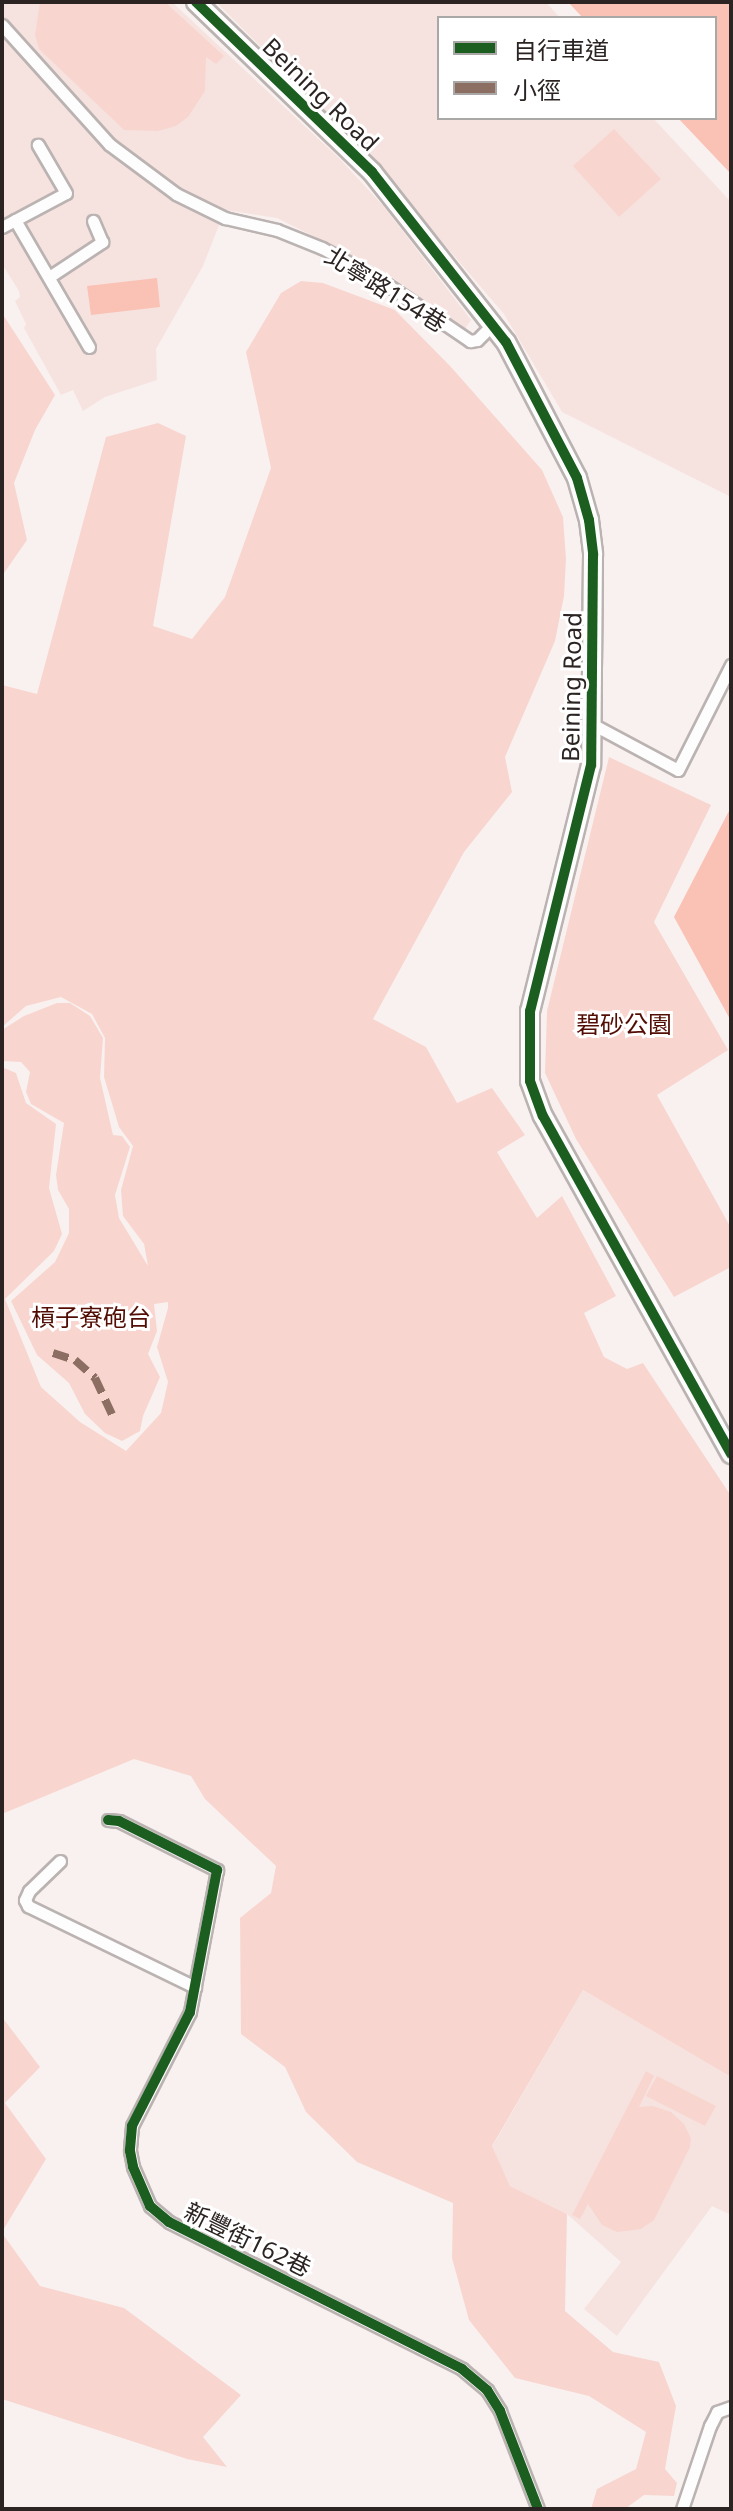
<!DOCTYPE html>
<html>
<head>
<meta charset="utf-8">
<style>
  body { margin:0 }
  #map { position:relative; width:733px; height:2511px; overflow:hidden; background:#f9f1ef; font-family:"Noto Sans","Noto Sans TC",sans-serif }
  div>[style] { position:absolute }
  .built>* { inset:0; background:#f6e3df }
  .green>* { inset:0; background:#f8d6cf }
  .water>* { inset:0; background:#fac1b5 }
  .roads { filter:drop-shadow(2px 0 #bab3b2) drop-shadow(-2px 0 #bab3b2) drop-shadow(0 2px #bab3b2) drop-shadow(0 -2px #bab3b2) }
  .street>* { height:11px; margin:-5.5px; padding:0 5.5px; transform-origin:5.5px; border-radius:5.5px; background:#fefdfd }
  .primary>* { height:18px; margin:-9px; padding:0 9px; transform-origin:9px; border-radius:9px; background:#fefdfd }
  .quiet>* { height:8px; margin-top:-4px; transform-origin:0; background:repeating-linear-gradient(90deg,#8d6e63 0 16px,transparent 0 24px) }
  .cycleway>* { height:10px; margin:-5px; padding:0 5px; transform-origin:5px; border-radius:5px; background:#1b5e20 }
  span { translate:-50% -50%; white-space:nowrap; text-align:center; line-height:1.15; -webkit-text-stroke:6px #fff; paint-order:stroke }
  .street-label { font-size:24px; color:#2b2422 }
  .park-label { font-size:24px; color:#520d04 }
  .frame { position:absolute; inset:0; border:4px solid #2b2422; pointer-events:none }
  .legend { position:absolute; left:437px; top:16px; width:280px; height:104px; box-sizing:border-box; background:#fff; border:2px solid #aaa7a7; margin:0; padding:10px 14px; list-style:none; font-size:24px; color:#2b2422 }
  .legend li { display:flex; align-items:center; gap:16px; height:40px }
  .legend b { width:40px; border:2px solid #aaa7a7 }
</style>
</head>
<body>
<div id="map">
  <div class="built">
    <i style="clip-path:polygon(2px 2px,172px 2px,340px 159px,385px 208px,471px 320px,465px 329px,383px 271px,277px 218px,225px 210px,203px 266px,156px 349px,157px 380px,105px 397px,83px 411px,73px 390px,61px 395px,24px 328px,26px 324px,15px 301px,20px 297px,19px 291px,2px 264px)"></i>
    <i style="clip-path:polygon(216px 2px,546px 2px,560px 18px,439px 18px,439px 118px,653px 118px,731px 202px,731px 497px,562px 412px,504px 314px,359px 145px)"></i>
    <i style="clip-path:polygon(583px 1990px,731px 2077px,731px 2215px,712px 2206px,617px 2336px,584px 2309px,621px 2262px,567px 2214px,510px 2186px,492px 2147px)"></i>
  </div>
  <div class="green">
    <i style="clip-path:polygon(40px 2px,165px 2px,224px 56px,216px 64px,206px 57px,205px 91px,188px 117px,176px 126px,158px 131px,124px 130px,39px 49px,35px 35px)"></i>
    <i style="clip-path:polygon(614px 129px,661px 179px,619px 217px,573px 166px)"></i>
    <i style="clip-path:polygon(301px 281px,323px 283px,395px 310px,451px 367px,542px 470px,563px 517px,566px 559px,564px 596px,555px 641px,505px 757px,512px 792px,464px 852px,373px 1019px,426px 1047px,457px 1103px,492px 1088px,525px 1135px,497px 1152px,537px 1218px,562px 1196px,616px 1296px,584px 1313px,604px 1357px,627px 1369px,643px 1363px,731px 1496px,731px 2077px,583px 1990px,492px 2146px,510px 2186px,567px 2214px,565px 2311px,613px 2352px,659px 2362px,676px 2406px,665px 2469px,677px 2483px,674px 2496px,644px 2495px,625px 2509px,591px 2509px,597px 2489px,636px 2469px,646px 2432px,589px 2396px,515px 2378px,469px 2320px,452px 2258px,453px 2203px,357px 2162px,306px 2112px,285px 2067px,241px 2034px,240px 1918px,271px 1893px,276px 1866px,205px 1799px,191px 1776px,134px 1759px,2px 1814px,2px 1067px,16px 1073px,26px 1103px,56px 1124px,49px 1188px,62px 1234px,54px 1251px,5px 1299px,41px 1387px,80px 1422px,126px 1451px,161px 1413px,168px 1382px,157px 1347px,168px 1308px,168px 1302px,154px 1304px,157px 1331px,148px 1354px,160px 1377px,143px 1416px,140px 1431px,122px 1441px,105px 1433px,85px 1414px,69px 1383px,37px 1355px,11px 1301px,55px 1262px,69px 1233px,69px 1209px,58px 1190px,56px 1175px,64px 1123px,31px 1104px,26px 1092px,30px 1072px,21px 1062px,2px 1061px,2px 1030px,24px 1016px,57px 1003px,70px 1003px,90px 1016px,103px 1038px,100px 1078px,113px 1135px,122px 1136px,130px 1147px,115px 1195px,119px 1218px,148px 1266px,144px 1244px,123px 1216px,121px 1190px,133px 1146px,119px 1127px,104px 1077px,105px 1038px,92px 1014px,61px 997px,26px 1006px,2px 1027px,2px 685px,37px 694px,106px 437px,158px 423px,186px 436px,153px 626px,192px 639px,225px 597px,271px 468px,246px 352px,281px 293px)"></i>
    <i style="clip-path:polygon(2px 313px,55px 395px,35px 430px,14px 483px,27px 540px,2px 576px)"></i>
    <i style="clip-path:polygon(609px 757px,711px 805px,654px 922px,728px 1050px,657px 1095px,731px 1228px,731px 1267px,674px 1297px,576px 1139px,545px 1073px,547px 1011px)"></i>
    <i style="clip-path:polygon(2px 2017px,40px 2067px,5px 2103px,46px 2159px,2px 2232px)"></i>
    <i style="clip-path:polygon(646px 2071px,654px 2076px,639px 2107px,653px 2106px,671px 2112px,684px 2124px,691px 2138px,690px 2147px,654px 2220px,641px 2229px,617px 2232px,602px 2225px,588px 2204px,580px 2219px,572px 2215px)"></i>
    <i style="clip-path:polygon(657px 2076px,716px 2106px,705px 2126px,646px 2096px)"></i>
    <i style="clip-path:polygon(2px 2233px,40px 2286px,124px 2308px,241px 2395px,203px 2437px,227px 2467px,187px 2459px,2px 2399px)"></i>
  </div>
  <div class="water">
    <i style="clip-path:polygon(568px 2px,731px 2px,731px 174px,678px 118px,715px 118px,715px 18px,583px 18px)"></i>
    <i style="clip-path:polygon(157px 278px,160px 307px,91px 315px,87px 286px)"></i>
    <i style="clip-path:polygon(731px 807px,731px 1021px,674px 917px)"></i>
  </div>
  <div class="roads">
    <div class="street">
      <i style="left:2px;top:25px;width:160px;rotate:48deg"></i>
      <i style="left:109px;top:144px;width:84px;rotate:36.7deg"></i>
      <i style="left:176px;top:194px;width:55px;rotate:26.1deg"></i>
      <i style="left:225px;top:218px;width:53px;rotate:13deg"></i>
      <i style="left:277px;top:230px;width:48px;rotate:21.8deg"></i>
      <i style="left:322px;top:248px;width:68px;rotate:28.8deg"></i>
      <i style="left:382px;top:281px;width:107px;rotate:34.3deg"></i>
      <i style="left:470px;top:341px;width:7px;rotate:-8deg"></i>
      <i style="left:477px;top:340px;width:23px;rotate:-45deg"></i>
      <i style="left:15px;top:220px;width:147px;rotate:59.8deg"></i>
      <i style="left:2px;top:227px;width:72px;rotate:-28deg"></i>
      <i style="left:66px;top:193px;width:56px;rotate:-120.3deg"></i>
      <i style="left:49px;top:277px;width:64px;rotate:-33.4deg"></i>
      <i style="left:102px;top:242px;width:23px;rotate:-113deg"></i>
      <i style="left:594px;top:725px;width:95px;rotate:28.2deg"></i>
      <i style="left:678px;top:770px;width:118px;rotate:-63.2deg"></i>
      <i style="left:108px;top:1820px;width:11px;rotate:5deg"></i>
      <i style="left:119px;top:1821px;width:110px;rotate:26.6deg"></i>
      <i style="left:217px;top:1870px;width:145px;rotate:100.8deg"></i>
      <i style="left:190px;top:2012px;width:128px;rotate:117deg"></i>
      <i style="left:132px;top:2126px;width:25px;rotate:95deg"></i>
      <i style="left:130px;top:2151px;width:16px;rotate:79deg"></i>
      <i style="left:133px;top:2167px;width:43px;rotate:66.4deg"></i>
      <i style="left:150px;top:2206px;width:25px;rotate:40deg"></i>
      <i style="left:169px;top:2222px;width:328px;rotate:26.6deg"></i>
      <i style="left:462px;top:2369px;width:33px;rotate:40deg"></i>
      <i style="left:487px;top:2390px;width:25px;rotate:58deg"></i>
      <i style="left:500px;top:2411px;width:105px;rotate:68.8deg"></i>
      <i style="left:60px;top:1861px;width:43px;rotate:135.9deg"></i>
      <i style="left:29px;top:1891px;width:10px;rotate:114deg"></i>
      <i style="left:25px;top:1900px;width:7px;rotate:63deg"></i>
      <i style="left:28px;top:1906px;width:186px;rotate:25.9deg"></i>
      <i style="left:682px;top:2509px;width:88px;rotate:-71.4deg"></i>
      <i style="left:710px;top:2426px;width:16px;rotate:-63deg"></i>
      <i style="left:717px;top:2412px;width:15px;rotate:-20deg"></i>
    </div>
    <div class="primary">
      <i style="left:196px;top:2px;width:245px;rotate:44deg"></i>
      <i style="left:372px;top:172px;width:216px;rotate:51.8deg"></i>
      <i style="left:506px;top:342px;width:153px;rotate:62.4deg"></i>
      <i style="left:577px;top:478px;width:44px;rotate:74.1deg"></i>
      <i style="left:589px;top:520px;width:35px;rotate:83deg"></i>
      <i style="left:593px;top:555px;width:210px;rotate:90.5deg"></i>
      <i style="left:591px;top:765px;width:253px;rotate:103.9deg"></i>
      <i style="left:530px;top:1011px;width:70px;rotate:90deg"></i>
      <i style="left:530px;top:1081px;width:37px;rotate:70deg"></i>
      <i style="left:543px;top:1116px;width:387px;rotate:60.9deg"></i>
    </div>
  </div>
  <div class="quiet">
    <i style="left:53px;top:1353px;width:23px;rotate:18deg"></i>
    <i style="left:75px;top:1360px;width:27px;rotate:42deg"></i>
    <i style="left:95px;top:1378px;width:40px;rotate:65deg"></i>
  </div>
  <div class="cycleway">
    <i style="left:196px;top:2px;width:245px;rotate:44deg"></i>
    <i style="left:372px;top:172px;width:216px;rotate:51.8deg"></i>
    <i style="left:506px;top:342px;width:153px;rotate:62.4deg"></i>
    <i style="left:577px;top:478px;width:44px;rotate:74.1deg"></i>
    <i style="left:589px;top:520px;width:35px;rotate:83deg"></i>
    <i style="left:593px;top:555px;width:210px;rotate:90.5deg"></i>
    <i style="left:591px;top:765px;width:253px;rotate:103.9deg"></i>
    <i style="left:530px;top:1011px;width:70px;rotate:90deg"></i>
    <i style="left:530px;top:1081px;width:37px;rotate:70deg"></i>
    <i style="left:543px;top:1116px;width:387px;rotate:60.9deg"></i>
    <i style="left:108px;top:1820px;width:11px;rotate:5deg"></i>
    <i style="left:119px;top:1821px;width:110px;rotate:26.6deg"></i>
    <i style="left:217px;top:1870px;width:145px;rotate:100.8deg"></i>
    <i style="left:190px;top:2012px;width:128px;rotate:117deg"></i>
    <i style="left:132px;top:2126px;width:25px;rotate:95deg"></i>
    <i style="left:130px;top:2151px;width:16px;rotate:79deg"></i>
    <i style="left:133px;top:2167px;width:43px;rotate:66.4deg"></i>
    <i style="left:150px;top:2206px;width:25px;rotate:40deg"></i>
    <i style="left:169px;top:2222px;width:328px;rotate:26.6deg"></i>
    <i style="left:462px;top:2369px;width:33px;rotate:40deg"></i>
    <i style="left:487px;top:2390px;width:25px;rotate:58deg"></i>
    <i style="left:500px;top:2411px;width:105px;rotate:68.8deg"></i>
  </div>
  <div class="street-label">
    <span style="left:321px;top:94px;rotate:44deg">Beining Road</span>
    <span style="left:386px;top:289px;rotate:32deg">北寧路154巷</span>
    <span style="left:571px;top:687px;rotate:-89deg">Beining Road</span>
    <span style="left:248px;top:2239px;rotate:26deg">新豐街162巷</span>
  </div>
  <div class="park-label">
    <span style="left:624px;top:1024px">碧砂公園</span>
    <span style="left:91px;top:1317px">槓子寮砲台</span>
  </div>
  <div class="frame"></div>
  <ul class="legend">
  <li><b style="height:10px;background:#1b5e20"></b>自行車道</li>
  <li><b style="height:10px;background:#8d6e63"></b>小徑</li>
  </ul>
</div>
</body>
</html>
